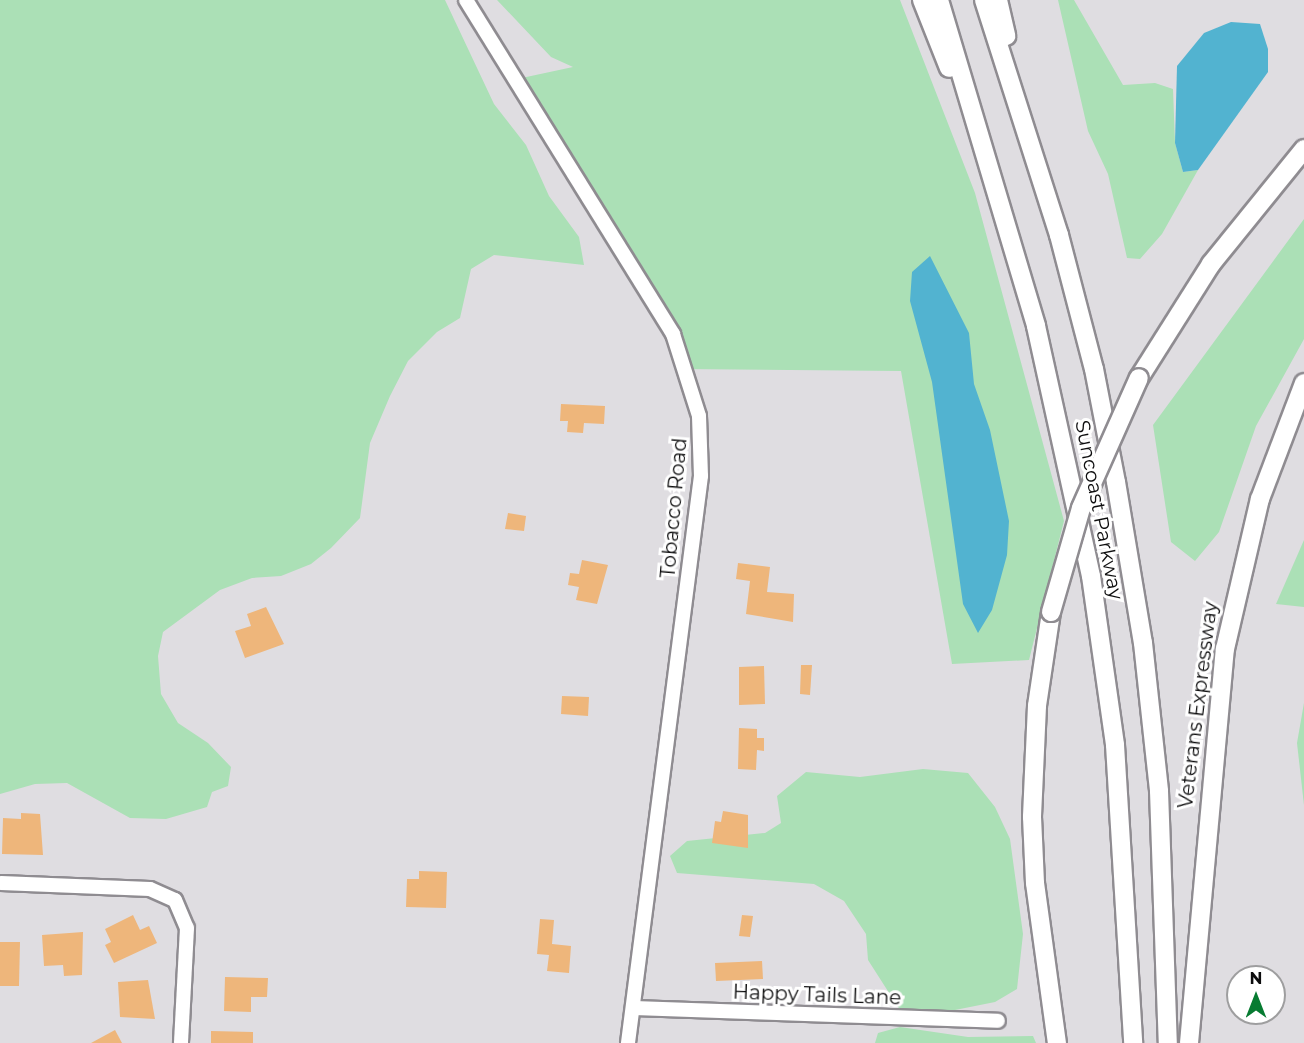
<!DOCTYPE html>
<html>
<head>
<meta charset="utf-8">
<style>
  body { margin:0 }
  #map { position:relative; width:1304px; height:1043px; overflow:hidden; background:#dfdde1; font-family:Montserrat,sans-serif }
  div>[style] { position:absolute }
  .green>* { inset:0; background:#abe0b6 }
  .water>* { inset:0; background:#52b3d0 }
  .building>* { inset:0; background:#eeb67b }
  .roads { filter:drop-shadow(2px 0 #8f8c91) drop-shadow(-2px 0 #8f8c91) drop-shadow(0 2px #8f8c91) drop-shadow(0 -2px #8f8c91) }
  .minor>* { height:14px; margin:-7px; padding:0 7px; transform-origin:7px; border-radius:7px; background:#fff }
  .highway>* { height:18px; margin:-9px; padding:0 9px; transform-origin:9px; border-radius:9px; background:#fff }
  .bridges { filter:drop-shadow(2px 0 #8f8c91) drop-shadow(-2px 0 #8f8c91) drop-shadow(0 2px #8f8c91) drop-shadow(0 -2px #8f8c91) }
  .highway-bridge>* { height:18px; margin:-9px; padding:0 9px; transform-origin:9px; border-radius:9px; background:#fff }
  span { translate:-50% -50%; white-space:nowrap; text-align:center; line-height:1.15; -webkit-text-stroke:6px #fff; paint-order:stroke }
  .street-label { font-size:20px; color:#0d0d0e }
  .north { position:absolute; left:1226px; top:965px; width:60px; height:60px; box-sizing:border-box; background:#fff; border:2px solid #9e9e9f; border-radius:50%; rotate:0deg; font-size:16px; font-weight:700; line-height:24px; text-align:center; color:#0d0d0e }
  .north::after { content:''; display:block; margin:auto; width:21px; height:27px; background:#077b31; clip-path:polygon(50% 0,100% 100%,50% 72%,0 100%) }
</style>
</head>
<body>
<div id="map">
  <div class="green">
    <i style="clip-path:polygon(0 0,445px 0,494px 104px,526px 145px,549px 196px,579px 237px,584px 265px,494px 255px,471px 269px,460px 318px,437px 332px,408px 361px,390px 396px,370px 443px,360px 518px,331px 548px,311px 564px,281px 576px,252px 578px,220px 590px,163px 632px,158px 656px,161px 694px,178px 723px,208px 743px,231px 767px,228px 786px,212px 792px,207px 807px,166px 819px,130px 818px,67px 783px,35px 784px,0 794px)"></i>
    <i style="clip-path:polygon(497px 0,900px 0,975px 193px,1064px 521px,1029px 660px,952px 664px,901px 371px,680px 369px,663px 322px,517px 79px,573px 67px,551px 57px)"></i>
    <i style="clip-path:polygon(1058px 0,1074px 0,1123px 85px,1155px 83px,1173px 89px,1175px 143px,1183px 172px,1198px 170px,1162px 234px,1140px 259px,1127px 258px,1108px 174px,1088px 131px)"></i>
    <i style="clip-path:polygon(1304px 219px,1304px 339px,1256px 426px,1219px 532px,1195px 561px,1171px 542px,1153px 425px)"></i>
    <i style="clip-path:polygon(1304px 540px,1304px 607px,1276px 604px)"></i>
    <i style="clip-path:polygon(1304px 703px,1304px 805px,1297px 743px)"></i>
    <i style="clip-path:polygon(923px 769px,968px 773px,995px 807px,1010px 839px,1023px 934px,1017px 989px,995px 1002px,935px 1014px,900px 1010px,868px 960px,866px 934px,844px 901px,814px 884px,677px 873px,670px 856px,687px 841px,765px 833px,781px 823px,777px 796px,806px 772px,860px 777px)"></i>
    <i style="clip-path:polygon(900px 1027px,968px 1037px,1033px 1036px,1036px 1043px,875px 1043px,878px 1033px)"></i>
  </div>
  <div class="water">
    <i style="clip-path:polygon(1231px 22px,1260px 24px,1268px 49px,1268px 72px,1198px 170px,1183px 172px,1175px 143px,1177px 66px,1204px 33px)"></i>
    <i style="clip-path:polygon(930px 256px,969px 333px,974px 384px,990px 430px,1009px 521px,1007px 555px,992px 610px,978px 633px,963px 604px,932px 382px,910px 301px,912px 272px)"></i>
  </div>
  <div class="building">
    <i style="clip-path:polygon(561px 404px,605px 406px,604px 424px,584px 423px,583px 433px,567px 432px,568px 421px,560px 421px)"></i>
    <i style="clip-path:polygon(508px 513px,526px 516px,524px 531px,505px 529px)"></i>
    <i style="clip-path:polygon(582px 560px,608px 565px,597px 604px,576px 600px,579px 587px,568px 585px,570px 573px,579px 574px)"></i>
    <i style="clip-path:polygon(738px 563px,770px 567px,767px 592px,794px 594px,793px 622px,746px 614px,750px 581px,736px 579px)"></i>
    <i style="clip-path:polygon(266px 607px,284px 644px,245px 658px,235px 631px,251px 626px,247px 614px)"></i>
    <i style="clip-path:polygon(801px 665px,812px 665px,810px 695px,800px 694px)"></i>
    <i style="clip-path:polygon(764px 666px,765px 704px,739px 705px,739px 667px)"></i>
    <i style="clip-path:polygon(562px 696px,589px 697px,588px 716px,561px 714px)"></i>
    <i style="clip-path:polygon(739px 728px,757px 729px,757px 738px,764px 738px,764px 751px,757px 750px,756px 770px,738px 769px)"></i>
    <i style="clip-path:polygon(723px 811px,748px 815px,748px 848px,712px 843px,715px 821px,721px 822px)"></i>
    <i style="clip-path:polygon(21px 813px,40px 814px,43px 855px,2px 854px,3px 818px,21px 819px)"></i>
    <i style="clip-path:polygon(419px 871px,447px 872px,446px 908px,406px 907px,407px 879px,419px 879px)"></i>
    <i style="clip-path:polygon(133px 915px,140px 930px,149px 926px,157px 943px,114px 963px,105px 945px,111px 942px,105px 929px)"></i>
    <i style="clip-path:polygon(742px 915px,753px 916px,750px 937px,739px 936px)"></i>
    <i style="clip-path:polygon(540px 919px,554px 920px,552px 944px,571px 946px,569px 973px,547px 971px,549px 955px,537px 954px)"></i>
    <i style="clip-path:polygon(83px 932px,82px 975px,64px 976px,63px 965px,44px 966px,42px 935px)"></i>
    <i style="clip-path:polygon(0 942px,20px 942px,19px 986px,0 986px)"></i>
    <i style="clip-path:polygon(762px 961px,763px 979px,716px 981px,715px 963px)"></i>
    <i style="clip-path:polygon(225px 977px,268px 978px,267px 997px,251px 997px,251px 1012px,224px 1011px)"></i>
    <i style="clip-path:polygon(148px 980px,155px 1019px,120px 1017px,118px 982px)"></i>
    <i style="clip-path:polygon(115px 1030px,122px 1043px,91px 1043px)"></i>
    <i style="clip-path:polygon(211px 1031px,253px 1032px,253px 1043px,211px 1043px)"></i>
  </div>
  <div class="roads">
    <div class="minor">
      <i style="left:466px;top:0;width:393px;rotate:58.2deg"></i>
      <i style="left:673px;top:334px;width:86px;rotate:72.4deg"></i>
      <i style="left:699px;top:416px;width:60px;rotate:88.1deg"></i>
      <i style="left:701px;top:476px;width:572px;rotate:97.34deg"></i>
      <i style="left:1px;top:883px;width:149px;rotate:2.3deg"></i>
      <i style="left:150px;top:889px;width:27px;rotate:24deg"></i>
      <i style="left:175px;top:900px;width:30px;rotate:67deg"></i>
      <i style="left:187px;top:928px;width:115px;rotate:93deg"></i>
      <i style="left:634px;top:1008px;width:364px;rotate:2deg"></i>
    </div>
    <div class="highway">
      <i style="left:922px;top:0;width:73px;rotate:68.3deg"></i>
      <i style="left:939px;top:0;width:340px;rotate:73.4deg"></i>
      <i style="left:1036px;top:326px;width:256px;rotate:77.6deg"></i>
      <i style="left:1091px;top:576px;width:171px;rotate:81.9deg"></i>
      <i style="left:1115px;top:745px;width:299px;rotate:86.5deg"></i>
      <i style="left:984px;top:0;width:247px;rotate:72.3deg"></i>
      <i style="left:1059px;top:235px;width:138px;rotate:75.4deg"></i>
      <i style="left:1094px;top:369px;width:115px;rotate:79deg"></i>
      <i style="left:1116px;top:482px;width:163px;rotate:80.5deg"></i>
      <i style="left:1143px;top:643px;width:149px;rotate:83.8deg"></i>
      <i style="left:1159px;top:791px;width:252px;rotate:88deg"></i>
      <i style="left:998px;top:0;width:37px;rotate:77deg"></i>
      <i style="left:1139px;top:378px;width:135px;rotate:-57.7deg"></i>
      <i style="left:1211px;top:264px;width:148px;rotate:-51deg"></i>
      <i style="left:1051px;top:612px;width:95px;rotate:98.5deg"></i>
      <i style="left:1037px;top:706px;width:111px;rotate:92.6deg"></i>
      <i style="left:1032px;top:817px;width:66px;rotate:87.4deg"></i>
      <i style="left:1035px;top:883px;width:162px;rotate:82.2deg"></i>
      <i style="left:1189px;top:1043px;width:396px;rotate:-84.8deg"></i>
      <i style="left:1225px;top:649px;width:154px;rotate:-76.9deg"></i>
      <i style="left:1260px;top:499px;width:124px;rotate:-69.2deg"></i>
    </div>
  </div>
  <div class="bridges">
    <div class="highway-bridge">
      <i style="left:1051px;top:612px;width:108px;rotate:-73.9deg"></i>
      <i style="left:1081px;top:508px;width:142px;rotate:-66deg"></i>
    </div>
  </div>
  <div class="street-label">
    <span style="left:674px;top:508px;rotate:-85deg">Tobacco Road</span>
    <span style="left:1099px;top:510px;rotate:79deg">Suncoast Parkway</span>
    <span style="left:1198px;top:705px;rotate:-83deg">Veterans Expressway</span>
    <span style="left:817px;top:995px;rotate:2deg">Happy Tails Lane</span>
  </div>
  <div class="north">N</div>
</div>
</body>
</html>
